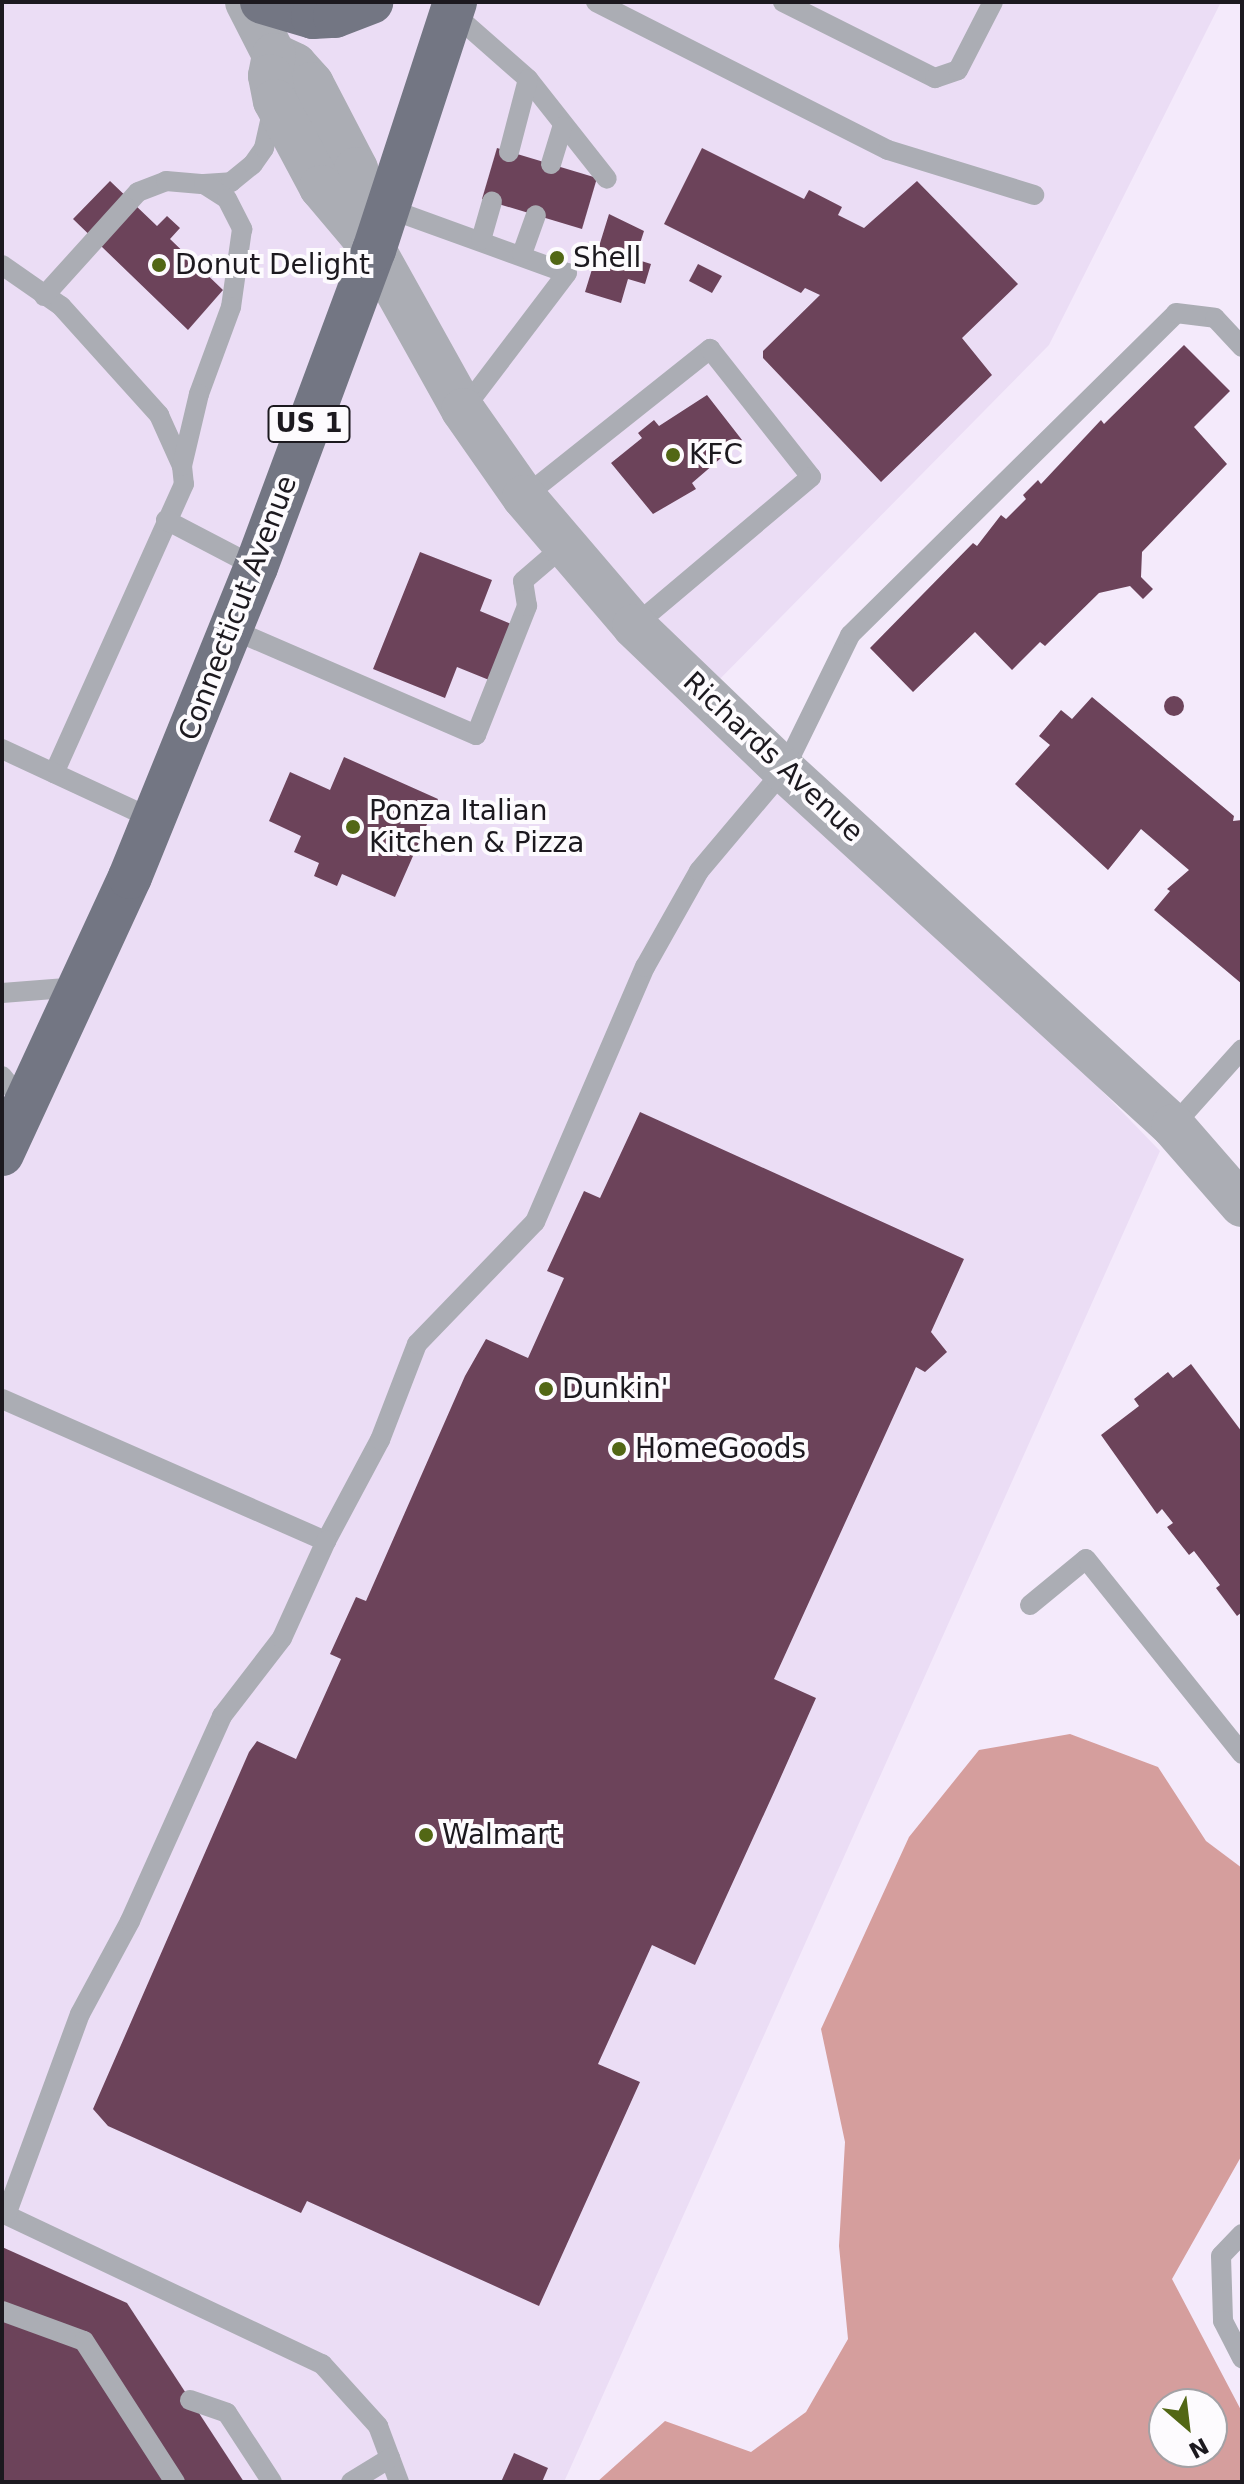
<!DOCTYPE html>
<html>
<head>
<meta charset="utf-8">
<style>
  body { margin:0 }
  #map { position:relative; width:1244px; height:2484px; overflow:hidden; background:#f4eafb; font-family:"DejaVu Sans",sans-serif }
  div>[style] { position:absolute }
  .built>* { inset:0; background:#ebddf5 }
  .forest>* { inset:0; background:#d59e9d }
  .building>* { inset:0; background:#6c435a }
  .round { border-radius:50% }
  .service>* { height:20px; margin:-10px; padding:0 10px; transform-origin:10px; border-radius:10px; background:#abadb4 }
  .tertiary>* { height:44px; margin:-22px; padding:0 22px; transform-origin:22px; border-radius:22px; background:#abadb4 }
  .primary>* { height:44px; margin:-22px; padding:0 22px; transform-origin:22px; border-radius:22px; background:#737683 }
  .dots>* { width:22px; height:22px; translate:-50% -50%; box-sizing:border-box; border:4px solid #fdfbfe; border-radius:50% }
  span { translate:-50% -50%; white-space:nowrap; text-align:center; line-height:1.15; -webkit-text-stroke:8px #fdfbfe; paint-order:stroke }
  .shield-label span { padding:2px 6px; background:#fdfbfe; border:2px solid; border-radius:6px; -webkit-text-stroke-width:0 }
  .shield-label { font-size:26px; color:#1c191f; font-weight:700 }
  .poi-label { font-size:28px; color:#1c191f }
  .left { translate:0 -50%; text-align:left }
  .street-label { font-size:28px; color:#1c191f }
  .frame { position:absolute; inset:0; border:4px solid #1c191f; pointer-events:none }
  .north { position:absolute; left:1148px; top:2388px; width:80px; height:80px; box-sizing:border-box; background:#fdfbfe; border:2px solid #a3a1a5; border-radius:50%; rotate:152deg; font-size:22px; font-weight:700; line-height:32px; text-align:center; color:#1c191f }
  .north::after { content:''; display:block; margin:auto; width:28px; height:36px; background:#526715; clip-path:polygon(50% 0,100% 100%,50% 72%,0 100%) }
</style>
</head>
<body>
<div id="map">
  <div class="built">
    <i style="clip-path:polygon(2px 2px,1221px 2px,1049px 345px,712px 687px,1160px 1151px,564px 2482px,2px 2482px)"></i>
  </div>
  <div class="forest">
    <i style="clip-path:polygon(evenodd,1070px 1734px,1158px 1767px,1206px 1841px,1242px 1868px,1242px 2155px,1172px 2279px,1242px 2412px,1242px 2482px,597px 2482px,665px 2421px,751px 2452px,806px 2412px,848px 2339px,839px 2246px,845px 2142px,821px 2029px,909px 1837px,979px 1750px,1070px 1734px,1164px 2404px,1212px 2404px,1212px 2452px,1164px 2452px,1164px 2404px)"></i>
  </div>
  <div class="building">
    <i style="clip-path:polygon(497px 148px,597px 178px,582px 229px,482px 199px)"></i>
    <i style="clip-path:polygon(702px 148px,804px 199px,809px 190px,842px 207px,838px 215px,864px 228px,917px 181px,1018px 284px,962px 338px,992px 375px,881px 482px,763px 358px,763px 351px,820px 295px,805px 288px,801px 293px,664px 224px)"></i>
    <i style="clip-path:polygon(110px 181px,157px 226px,167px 216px,180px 228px,170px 239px,223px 290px,188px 330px,73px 219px)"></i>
    <i style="clip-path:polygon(609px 214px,644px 231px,635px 259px,651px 264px,645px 284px,628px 279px,621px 303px,585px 292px)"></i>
    <i style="clip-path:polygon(698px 264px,722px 276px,712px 293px,689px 281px)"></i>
    <i style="clip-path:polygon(1184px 345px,1230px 391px,1194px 427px,1227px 464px,1142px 552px,1141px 577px,1153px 589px,1143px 599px,1130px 586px,1099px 593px,1045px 646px,1040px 642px,1012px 670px,975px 632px,913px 692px,870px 648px,973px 543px,977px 546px,1001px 515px,1006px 519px,1026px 499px,1023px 495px,1038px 480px,1041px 484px,1101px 420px,1104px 424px)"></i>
    <i style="clip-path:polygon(707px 395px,742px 440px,692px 483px,696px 489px,653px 514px,611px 463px,642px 438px,638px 433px,654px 420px,659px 426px)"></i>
    <i style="clip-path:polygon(420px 552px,492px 580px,480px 611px,516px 626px,494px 682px,457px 667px,445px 698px,373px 669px)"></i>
    <i class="round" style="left:1164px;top:696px;width:20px;height:20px"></i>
    <i style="clip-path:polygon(1092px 697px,1234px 816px,1233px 821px,1242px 820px,1242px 984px,1154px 910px,1170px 891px,1167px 889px,1189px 870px,1141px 829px,1108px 870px,1015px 784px,1050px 745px,1039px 736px,1061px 710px,1072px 719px)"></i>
    <i style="clip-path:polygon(344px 757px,438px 799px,395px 897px,342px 874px,337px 886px,314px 876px,319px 863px,294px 852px,301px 836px,269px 821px,290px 772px,330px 790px)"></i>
    <i style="clip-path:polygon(640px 1112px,964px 1259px,931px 1332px,947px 1352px,925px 1372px,916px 1367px,774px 1679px,816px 1698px,775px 1790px,695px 1965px,652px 1945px,598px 2064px,640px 2082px,539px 2306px,307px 2201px,301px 2213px,108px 2126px,93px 2109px,249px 1752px,257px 1741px,296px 1759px,341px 1659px,330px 1654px,356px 1597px,366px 1601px,465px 1376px,486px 1339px,528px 1358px,564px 1278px,547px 1271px,584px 1191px,600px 1198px)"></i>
    <i style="clip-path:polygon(1191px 1364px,1242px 1432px,1242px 1612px,1237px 1616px,1216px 1588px,1220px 1585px,1194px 1551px,1189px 1555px,1167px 1527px,1173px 1523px,1162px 1509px,1157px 1514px,1101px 1435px,1139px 1406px,1134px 1399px,1168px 1372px,1173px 1378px)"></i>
    <i style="clip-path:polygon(2px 2247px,127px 2303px,244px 2482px,2px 2482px)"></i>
    <i style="clip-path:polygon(514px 2453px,548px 2468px,542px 2482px,501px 2482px)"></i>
  </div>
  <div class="service">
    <i style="left:596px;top:2px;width:327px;rotate:26.9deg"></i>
    <i style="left:888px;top:150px;width:153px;rotate:17.1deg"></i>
    <i style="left:783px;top:2px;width:170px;rotate:26.6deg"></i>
    <i style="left:935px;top:78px;width:24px;rotate:-19deg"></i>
    <i style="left:958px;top:70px;width:76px;rotate:-62.8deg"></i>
    <i style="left:453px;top:13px;width:100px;rotate:41.3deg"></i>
    <i style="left:528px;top:79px;width:127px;rotate:51.7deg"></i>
    <i style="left:509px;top:152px;width:75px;rotate:-75.4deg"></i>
    <i style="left:551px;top:164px;width:39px;rotate:-73deg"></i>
    <i style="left:204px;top:184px;width:27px;rotate:-4deg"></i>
    <i style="left:231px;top:182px;width:28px;rotate:-39deg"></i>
    <i style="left:253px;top:164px;width:19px;rotate:-55deg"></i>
    <i style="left:264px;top:148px;width:41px;rotate:-77.3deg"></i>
    <i style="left:387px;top:208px;width:191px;rotate:19.9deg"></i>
    <i style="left:567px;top:273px;width:172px;rotate:127.2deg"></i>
    <i style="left:481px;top:240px;width:40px;rotate:-74deg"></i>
    <i style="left:522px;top:254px;width:41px;rotate:-70.3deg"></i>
    <i style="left:2px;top:265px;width:72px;rotate:34.8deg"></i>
    <i style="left:61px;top:306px;width:147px;rotate:48deg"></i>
    <i style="left:159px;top:415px;width:56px;rotate:65.7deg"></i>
    <i style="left:182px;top:466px;width:18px;rotate:84deg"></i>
    <i style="left:184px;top:484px;width:317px;rotate:114.2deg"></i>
    <i style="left:44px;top:296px;width:140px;rotate:-47.9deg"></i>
    <i style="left:138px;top:192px;width:30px;rotate:-21deg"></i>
    <i style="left:166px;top:181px;width:38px;rotate:5deg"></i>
    <i style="left:204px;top:184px;width:27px;rotate:33deg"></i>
    <i style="left:227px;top:199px;width:34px;rotate:63deg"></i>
    <i style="left:242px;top:229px;width:79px;rotate:98deg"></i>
    <i style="left:231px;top:307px;width:93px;rotate:110.2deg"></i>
    <i style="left:199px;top:394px;width:74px;rotate:103.3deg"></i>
    <i style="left:524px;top:497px;width:238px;rotate:-38.5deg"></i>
    <i style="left:710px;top:349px;width:163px;rotate:51.7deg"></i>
    <i style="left:811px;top:477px;width:231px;rotate:139.9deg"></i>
    <i style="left:166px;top:520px;width:102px;rotate:27.6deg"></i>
    <i style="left:231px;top:629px;width:267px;rotate:23.4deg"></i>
    <i style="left:476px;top:735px;width:139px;rotate:-68.4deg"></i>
    <i style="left:527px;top:606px;width:25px;rotate:-99deg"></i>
    <i style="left:523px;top:581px;width:55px;rotate:-40.6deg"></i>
    <i style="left:2px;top:749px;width:169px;rotate:24.9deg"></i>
    <i style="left:2px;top:993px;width:77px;rotate:-4.5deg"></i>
    <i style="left:2px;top:1076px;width:36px;rotate:51deg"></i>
    <i style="left:1173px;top:1126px;width:103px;rotate:-48.1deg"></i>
    <i style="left:2px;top:1399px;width:354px;rotate:23.7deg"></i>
    <i style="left:326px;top:1541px;width:115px;rotate:-61.9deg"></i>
    <i style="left:380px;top:1440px;width:103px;rotate:-68.9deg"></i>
    <i style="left:417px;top:1344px;width:170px;rotate:-46deg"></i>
    <i style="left:535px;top:1222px;width:278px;rotate:-66.7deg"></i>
    <i style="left:645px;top:967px;width:110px;rotate:-60.6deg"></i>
    <i style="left:699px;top:871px;width:132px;rotate:-49.9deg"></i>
    <i style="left:784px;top:770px;width:150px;rotate:-63.9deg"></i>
    <i style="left:850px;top:635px;width:458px;rotate:-44.6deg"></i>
    <i style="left:1176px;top:313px;width:39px;rotate:7deg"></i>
    <i style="left:1215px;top:318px;width:40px;rotate:47deg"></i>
    <i style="left:1030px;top:1605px;width:72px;rotate:-39.4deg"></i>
    <i style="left:1086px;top:1559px;width:250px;rotate:51.3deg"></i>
    <i style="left:2px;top:2213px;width:354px;rotate:25.3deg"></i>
    <i style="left:322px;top:2364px;width:84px;rotate:47.9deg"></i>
    <i style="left:378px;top:2426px;width:60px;rotate:69.4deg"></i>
    <i style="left:6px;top:2215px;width:214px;rotate:-69.8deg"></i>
    <i style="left:80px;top:2014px;width:106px;rotate:-61.7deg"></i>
    <i style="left:130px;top:1921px;width:225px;rotate:-65.8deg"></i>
    <i style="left:222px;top:1716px;width:98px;rotate:-52.4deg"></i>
    <i style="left:282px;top:1638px;width:107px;rotate:-65.6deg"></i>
    <i style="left:1242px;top:2234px;width:30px;rotate:134deg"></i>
    <i style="left:1221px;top:2256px;width:65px;rotate:88.2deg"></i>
    <i style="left:1223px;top:2321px;width:42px;rotate:62.8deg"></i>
    <i style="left:2px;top:2311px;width:87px;rotate:20.1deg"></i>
    <i style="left:84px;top:2341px;width:168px;rotate:57.2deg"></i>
    <i style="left:190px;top:2400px;width:39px;rotate:19deg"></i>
    <i style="left:227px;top:2413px;width:82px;rotate:56.9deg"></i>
    <i style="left:351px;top:2482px;width:46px;rotate:-31.6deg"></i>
  </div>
  <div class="tertiary">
    <i style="left:247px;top:2px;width:59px;rotate:63deg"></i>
    <i style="left:274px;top:55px;width:23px;rotate:25deg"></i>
    <i style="left:295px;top:65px;width:25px;rotate:48deg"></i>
    <i style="left:312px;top:84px;width:96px;rotate:62.6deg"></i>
    <i style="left:356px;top:169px;width:83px;rotate:77.5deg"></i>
    <i style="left:274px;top:55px;width:21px;rotate:101deg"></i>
    <i style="left:270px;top:76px;width:25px;rotate:79deg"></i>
    <i style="left:275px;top:101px;width:98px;rotate:61.9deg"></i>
    <i style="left:321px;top:187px;width:82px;rotate:49.9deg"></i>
    <i style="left:374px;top:250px;width:183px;rotate:60.9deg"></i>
    <i style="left:463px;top:410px;width:106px;rotate:55deg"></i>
    <i style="left:524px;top:497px;width:170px;rotate:49.5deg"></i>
    <i style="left:634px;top:626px;width:208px;rotate:43.8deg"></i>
    <i style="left:784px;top:770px;width:527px;rotate:42.46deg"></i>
    <i style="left:1173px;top:1126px;width:105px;rotate:48.9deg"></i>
  </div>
  <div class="primary">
    <i style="left:262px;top:2px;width:53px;rotate:16.4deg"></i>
    <i style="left:313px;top:17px;width:22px;rotate:-3deg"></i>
    <i style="left:335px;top:16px;width:39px;rotate:-21deg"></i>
    <i style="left:2px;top:1154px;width:305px;rotate:-65.2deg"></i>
    <i style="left:130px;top:877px;width:335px;rotate:-67.9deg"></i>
    <i style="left:256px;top:567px;width:338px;rotate:-69.6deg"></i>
    <i style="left:374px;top:250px;width:261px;rotate:-71.9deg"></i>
  </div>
  <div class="dots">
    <i style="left:557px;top:258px;background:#526715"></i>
    <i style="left:159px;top:265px;background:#526715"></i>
    <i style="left:673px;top:455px;background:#526715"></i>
    <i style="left:353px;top:827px;background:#526715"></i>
    <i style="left:546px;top:1389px;background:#526715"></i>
    <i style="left:619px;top:1449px;background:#526715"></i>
    <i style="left:426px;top:1835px;background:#526715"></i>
  </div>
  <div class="shield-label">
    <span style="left:309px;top:424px">US 1</span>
  </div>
  <div class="poi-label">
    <span class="left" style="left:573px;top:258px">Shell</span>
    <span class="left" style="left:175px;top:265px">Donut Delight</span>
    <span class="left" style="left:689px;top:455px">KFC</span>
    <span class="left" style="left:369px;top:827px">Ponza Italian<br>Kitchen &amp; Pizza</span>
    <span class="left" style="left:562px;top:1389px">Dunkin'</span>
    <span class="left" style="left:635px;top:1449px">HomeGoods</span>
    <span class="left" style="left:442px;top:1835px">Walmart</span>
  </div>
  <div class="street-label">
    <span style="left:238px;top:608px;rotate:-69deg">Connecticut Avenue</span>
    <span style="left:773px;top:757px;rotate:43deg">Richards Avenue</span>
  </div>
  <div class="frame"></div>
  <div class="north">N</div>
</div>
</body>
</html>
